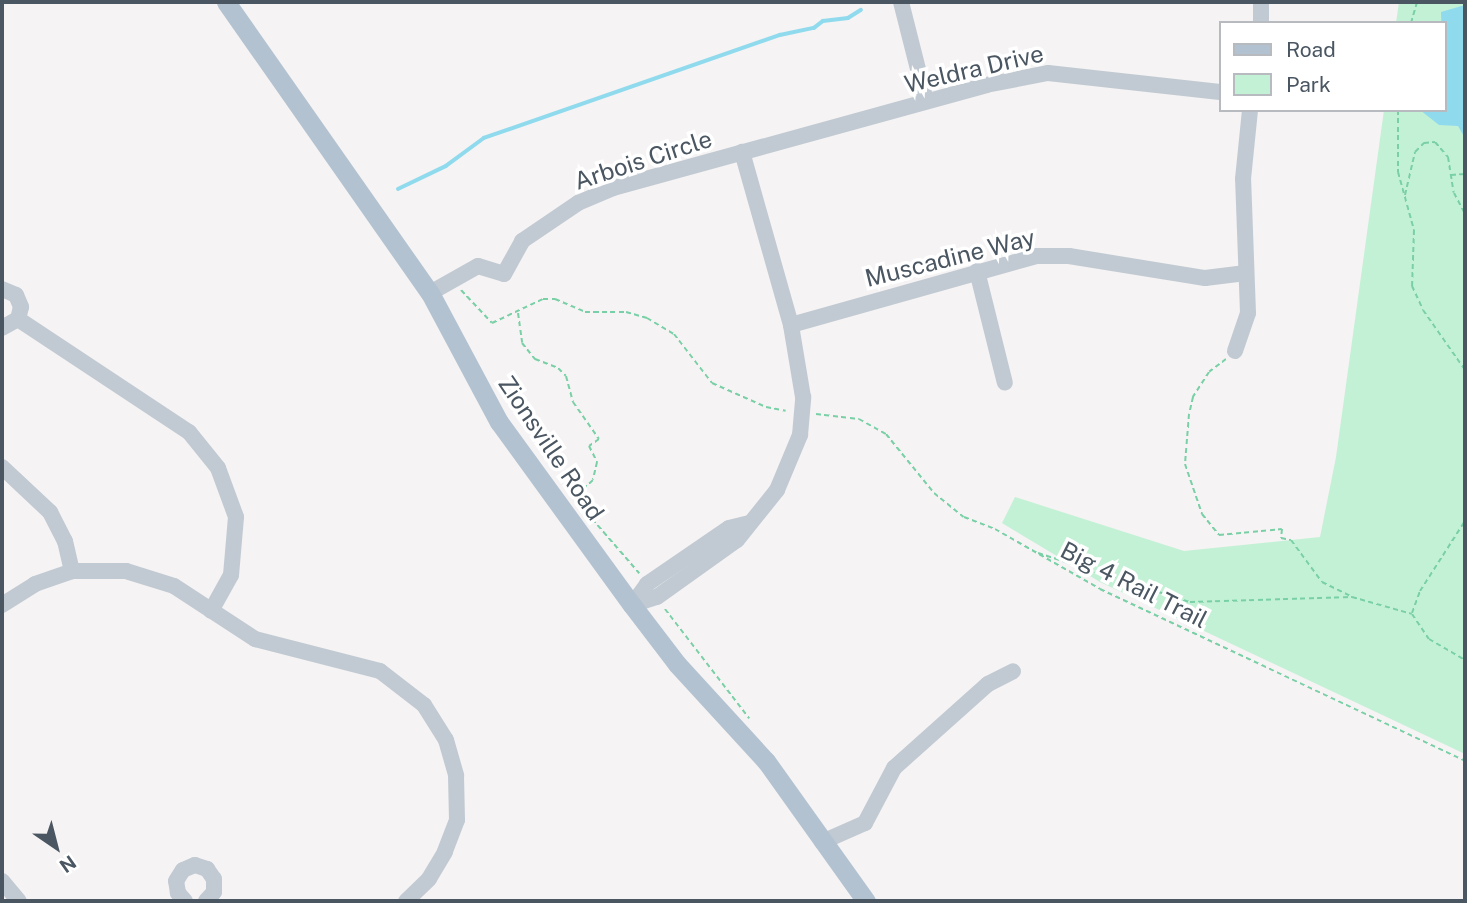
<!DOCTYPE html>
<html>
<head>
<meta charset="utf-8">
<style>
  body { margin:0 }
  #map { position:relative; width:1467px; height:903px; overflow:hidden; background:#f5f3f3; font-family:"Public Sans",sans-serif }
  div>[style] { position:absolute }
  .green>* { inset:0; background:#c3f1d5 }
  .water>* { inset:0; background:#90daee }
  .stream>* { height:3.5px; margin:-1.75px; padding:0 1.75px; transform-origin:1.75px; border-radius:1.75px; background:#90daee }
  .path>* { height:2px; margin-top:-1px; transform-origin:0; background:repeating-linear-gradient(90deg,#7ad0a6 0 5px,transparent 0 8.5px) }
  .minor>* { height:16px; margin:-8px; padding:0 8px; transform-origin:8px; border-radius:8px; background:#c1cad2 }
  .major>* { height:19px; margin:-9.5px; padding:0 9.5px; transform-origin:9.5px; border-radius:9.5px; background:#b3c2d1 }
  span { translate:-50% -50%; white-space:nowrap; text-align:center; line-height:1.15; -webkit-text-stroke:7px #fff; paint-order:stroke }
  .street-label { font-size:24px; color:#4a5661 }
  .frame { position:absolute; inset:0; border:4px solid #4a5661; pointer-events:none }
  .legend { position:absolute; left:1219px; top:21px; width:228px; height:91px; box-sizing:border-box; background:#fff; border:2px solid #b7bbc0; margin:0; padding:9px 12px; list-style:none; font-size:21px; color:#4a5661 }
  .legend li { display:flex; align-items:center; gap:14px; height:35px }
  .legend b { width:35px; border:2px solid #b7bbc0 }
  .north { position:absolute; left:21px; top:812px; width:70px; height:70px; -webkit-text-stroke:5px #fff; paint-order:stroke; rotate:145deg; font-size:19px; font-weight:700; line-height:28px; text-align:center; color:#4a5661 }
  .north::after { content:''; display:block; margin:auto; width:24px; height:32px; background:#4a5661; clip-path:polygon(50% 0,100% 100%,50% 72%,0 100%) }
</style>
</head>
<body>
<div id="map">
  <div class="green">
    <i style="clip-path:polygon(1399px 2px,1465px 2px,1465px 754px,1100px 582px,1002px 523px,1015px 497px,1184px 551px,1320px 537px,1336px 457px,1384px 110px,1444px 110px,1444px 23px,1396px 23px)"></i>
  </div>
  <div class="water">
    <i style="clip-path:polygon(1465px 5px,1465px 138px,1458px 126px,1439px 125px,1420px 110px,1444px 110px,1441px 12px)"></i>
  </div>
  <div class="stream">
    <i style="left:398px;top:189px;width:53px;rotate:-25.6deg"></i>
    <i style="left:446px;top:166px;width:47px;rotate:-36.4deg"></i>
    <i style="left:484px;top:138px;width:313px;rotate:-19.2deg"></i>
    <i style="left:780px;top:35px;width:35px;rotate:-12deg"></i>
    <i style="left:814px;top:28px;width:11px;rotate:-38deg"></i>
    <i style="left:823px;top:21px;width:25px;rotate:-7deg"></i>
    <i style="left:848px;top:18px;width:15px;rotate:-32deg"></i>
  </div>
  <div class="path">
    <i style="left:1411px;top:23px;width:22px;rotate:-74deg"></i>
    <i style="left:1398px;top:110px;width:62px;rotate:90deg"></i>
    <i style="left:1398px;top:172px;width:60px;rotate:74.6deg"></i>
    <i style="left:1414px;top:230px;width:56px;rotate:92deg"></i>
    <i style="left:1412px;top:286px;width:26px;rotate:65deg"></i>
    <i style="left:1423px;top:310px;width:73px;rotate:55deg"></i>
    <i style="left:1451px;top:175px;width:14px;rotate:-4deg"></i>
    <i style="left:1405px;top:195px;width:44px;rotate:-76.9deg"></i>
    <i style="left:1415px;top:152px;width:13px;rotate:-45deg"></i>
    <i style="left:1424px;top:143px;width:11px;rotate:-5deg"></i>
    <i style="left:1435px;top:142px;width:20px;rotate:49deg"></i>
    <i style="left:1448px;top:157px;width:36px;rotate:81deg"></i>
    <i style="left:1454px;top:193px;width:24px;rotate:62deg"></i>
    <i style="left:461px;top:290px;width:45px;rotate:46.8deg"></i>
    <i style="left:492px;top:323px;width:56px;rotate:-25.2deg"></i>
    <i style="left:543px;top:299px;width:12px"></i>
    <i style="left:555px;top:299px;width:33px;rotate:23deg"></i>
    <i style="left:585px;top:312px;width:41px"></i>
    <i style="left:626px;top:312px;width:22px;rotate:16deg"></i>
    <i style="left:647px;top:318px;width:31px;rotate:31deg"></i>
    <i style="left:674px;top:334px;width:62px;rotate:52.2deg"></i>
    <i style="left:712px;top:383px;width:59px;rotate:24deg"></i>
    <i style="left:766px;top:407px;width:20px;rotate:11deg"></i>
    <i style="left:518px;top:313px;width:30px;rotate:82deg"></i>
    <i style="left:522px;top:343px;width:21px;rotate:51deg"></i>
    <i style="left:535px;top:359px;width:25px;rotate:21deg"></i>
    <i style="left:558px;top:368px;width:11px;rotate:45deg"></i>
    <i style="left:566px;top:376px;width:27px;rotate:75deg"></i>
    <i style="left:573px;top:402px;width:45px;rotate:54.9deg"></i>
    <i style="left:599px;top:439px;width:12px;rotate:145deg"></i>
    <i style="left:589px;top:446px;width:18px;rotate:63deg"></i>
    <i style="left:597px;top:462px;width:18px;rotate:103deg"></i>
    <i style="left:593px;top:480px;width:26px;rotate:137deg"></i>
    <i style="left:1226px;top:359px;width:21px;rotate:143deg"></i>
    <i style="left:1209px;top:372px;width:30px;rotate:123deg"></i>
    <i style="left:1193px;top:397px;width:17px;rotate:103deg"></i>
    <i style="left:1189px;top:414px;width:50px;rotate:94.6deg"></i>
    <i style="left:1185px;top:464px;width:53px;rotate:71.2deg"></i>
    <i style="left:1202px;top:514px;width:27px;rotate:51deg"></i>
    <i style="left:1219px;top:535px;width:63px;rotate:-5.4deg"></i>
    <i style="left:1282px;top:529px;width:9px;rotate:96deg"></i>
    <i style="left:1281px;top:538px;width:10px;rotate:11deg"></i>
    <i style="left:1291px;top:540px;width:52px;rotate:53.6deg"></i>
    <i style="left:1322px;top:582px;width:32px;rotate:26deg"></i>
    <i style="left:816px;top:414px;width:43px;rotate:6.6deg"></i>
    <i style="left:859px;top:419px;width:31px;rotate:29deg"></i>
    <i style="left:886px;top:434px;width:76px;rotate:50.9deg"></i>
    <i style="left:934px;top:493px;width:38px;rotate:39deg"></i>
    <i style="left:964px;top:517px;width:33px;rotate:21deg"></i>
    <i style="left:995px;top:529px;width:121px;rotate:29.7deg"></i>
    <i style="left:1100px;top:589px;width:403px;rotate:25.2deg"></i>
    <i style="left:581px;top:506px;width:89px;rotate:49.1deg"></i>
    <i style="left:1038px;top:553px;width:160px;rotate:17.9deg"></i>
    <i style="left:1190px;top:602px;width:162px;rotate:-1.8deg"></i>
    <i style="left:1352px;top:597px;width:62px;rotate:15.8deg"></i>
    <i style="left:1412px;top:614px;width:30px;rotate:56deg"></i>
    <i style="left:1429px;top:639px;width:42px;rotate:30.3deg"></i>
    <i style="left:665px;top:609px;width:138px;rotate:52.4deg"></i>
    <i style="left:1412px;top:613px;width:23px;rotate:-70deg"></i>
    <i style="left:1420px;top:591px;width:83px;rotate:-57.3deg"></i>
  </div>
  <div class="minor">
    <i style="left:901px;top:2px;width:102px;rotate:75.8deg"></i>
    <i style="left:1261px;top:2px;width:21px;rotate:90deg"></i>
    <i style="left:977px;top:271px;width:115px;rotate:76deg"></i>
    <i style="left:2px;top:289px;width:15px;rotate:23deg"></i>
    <i style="left:16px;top:295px;width:13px;rotate:67deg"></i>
    <i style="left:21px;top:307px;width:12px;rotate:104deg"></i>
    <i style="left:18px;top:319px;width:18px;rotate:151deg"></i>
    <i style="left:430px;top:293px;width:55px;rotate:-29.4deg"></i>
    <i style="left:478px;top:266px;width:27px;rotate:17deg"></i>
    <i style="left:504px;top:274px;width:38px;rotate:-61deg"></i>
    <i style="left:522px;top:241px;width:68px;rotate:-34.2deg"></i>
    <i style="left:578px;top:203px;width:38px;rotate:-23deg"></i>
    <i style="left:613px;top:188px;width:387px;rotate:-15.4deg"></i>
    <i style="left:986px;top:85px;width:63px;rotate:-11deg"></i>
    <i style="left:1048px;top:73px;width:173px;rotate:6.3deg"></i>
    <i style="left:18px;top:319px;width:205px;rotate:33.5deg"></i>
    <i style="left:189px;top:432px;width:46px;rotate:51.1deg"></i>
    <i style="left:218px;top:468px;width:52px;rotate:69.8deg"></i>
    <i style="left:236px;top:517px;width:58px;rotate:94.9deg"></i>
    <i style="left:231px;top:575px;width:41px;rotate:119.1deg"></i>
    <i style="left:791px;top:325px;width:255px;rotate:-15.7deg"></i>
    <i style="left:1036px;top:256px;width:33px"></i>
    <i style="left:1069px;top:256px;width:138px;rotate:9.2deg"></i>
    <i style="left:1205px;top:278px;width:41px;rotate:-7deg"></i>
    <i style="left:1235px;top:351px;width:40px;rotate:-71.1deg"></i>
    <i style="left:1248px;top:313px;width:134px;rotate:-92.1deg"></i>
    <i style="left:1243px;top:179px;width:69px;rotate:-84.2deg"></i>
    <i style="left:2px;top:467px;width:66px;rotate:43.2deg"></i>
    <i style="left:50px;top:512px;width:33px;rotate:63deg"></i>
    <i style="left:65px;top:541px;width:31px;rotate:77deg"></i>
    <i style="left:2px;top:605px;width:39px;rotate:-32deg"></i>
    <i style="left:35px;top:584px;width:39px;rotate:-19deg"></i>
    <i style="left:72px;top:571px;width:54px"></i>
    <i style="left:126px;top:571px;width:50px;rotate:17.4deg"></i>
    <i style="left:174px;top:586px;width:97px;rotate:33.2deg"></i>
    <i style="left:255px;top:639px;width:129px;rotate:14.4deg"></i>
    <i style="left:380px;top:671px;width:56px;rotate:37.7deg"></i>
    <i style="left:424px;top:705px;width:41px;rotate:57.8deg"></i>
    <i style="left:446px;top:740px;width:37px;rotate:74deg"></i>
    <i style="left:456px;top:776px;width:44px;rotate:88.7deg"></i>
    <i style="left:457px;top:820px;width:34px;rotate:111deg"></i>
    <i style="left:445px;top:852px;width:31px;rotate:121deg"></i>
    <i style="left:429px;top:879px;width:32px;rotate:136deg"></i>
    <i style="left:632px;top:605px;width:26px;rotate:-18deg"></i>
    <i style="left:657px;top:597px;width:98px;rotate:-35.5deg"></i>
    <i style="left:737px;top:540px;width:64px;rotate:-51.3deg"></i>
    <i style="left:777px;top:490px;width:60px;rotate:-67.3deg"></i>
    <i style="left:800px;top:435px;width:38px;rotate:-85deg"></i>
    <i style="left:803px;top:397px;width:73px;rotate:-99.5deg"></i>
    <i style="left:791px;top:325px;width:180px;rotate:-105.8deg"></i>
    <i style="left:632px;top:605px;width:26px;rotate:-54deg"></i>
    <i style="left:647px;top:584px;width:99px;rotate:-34.3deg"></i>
    <i style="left:729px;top:528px;width:21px;rotate:-14deg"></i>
    <i style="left:822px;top:842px;width:47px;rotate:-23.8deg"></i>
    <i style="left:865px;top:823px;width:62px;rotate:-62.2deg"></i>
    <i style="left:894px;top:768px;width:126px;rotate:-41.8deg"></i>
    <i style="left:988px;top:684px;width:28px;rotate:-27deg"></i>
    <i style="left:2px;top:881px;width:26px;rotate:50deg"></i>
    <i style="left:185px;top:901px;width:11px;rotate:-131deg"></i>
    <i style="left:178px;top:893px;width:12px;rotate:-99deg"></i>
    <i style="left:176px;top:881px;width:13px;rotate:-58deg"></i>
    <i style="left:183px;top:870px;width:13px;rotate:-23deg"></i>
    <i style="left:195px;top:865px;width:13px;rotate:18deg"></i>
    <i style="left:207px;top:869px;width:12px;rotate:55deg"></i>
    <i style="left:214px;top:879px;width:13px;rotate:90deg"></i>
    <i style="left:214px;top:892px;width:12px;rotate:132deg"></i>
  </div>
  <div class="major">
    <i style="left:226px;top:2px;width:355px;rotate:55deg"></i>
    <i style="left:430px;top:293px;width:146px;rotate:61.9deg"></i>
    <i style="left:499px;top:422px;width:226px;rotate:54deg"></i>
    <i style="left:632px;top:605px;width:74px;rotate:52.7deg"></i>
    <i style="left:677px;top:664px;width:132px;rotate:47.5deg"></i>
    <i style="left:766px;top:761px;width:172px;rotate:54.5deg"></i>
  </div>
  <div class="street-label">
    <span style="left:974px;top:69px;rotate:-13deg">Weldra Drive</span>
    <span style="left:643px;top:160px;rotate:-18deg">Arbois Circle</span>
    <span style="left:950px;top:258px;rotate:-14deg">Muscadine Way</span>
    <span style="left:551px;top:448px;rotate:56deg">Zionsville Road</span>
    <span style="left:1134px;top:585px;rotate:27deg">Big 4 Rail Trail</span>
  </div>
  <div class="frame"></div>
  <ul class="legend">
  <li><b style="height:9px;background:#b3c2d1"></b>Road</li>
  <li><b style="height:19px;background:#c3f1d5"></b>Park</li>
  </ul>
  <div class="north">N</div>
</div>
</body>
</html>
